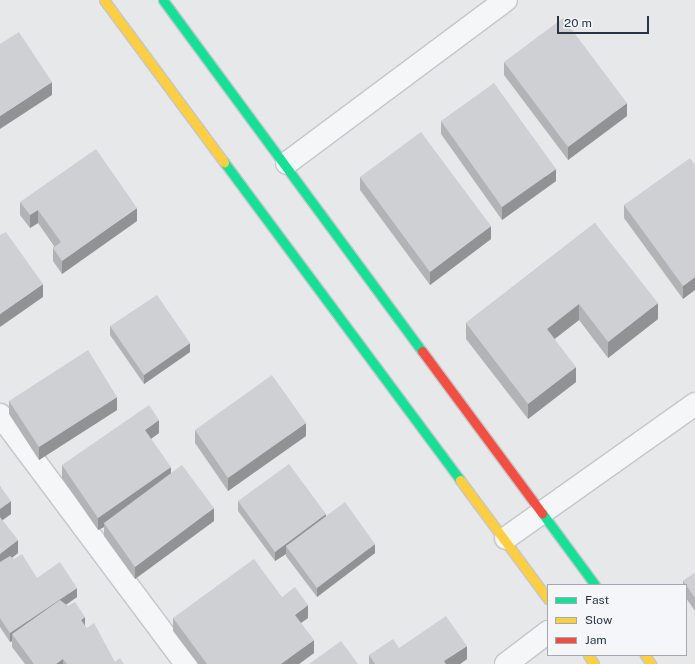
<!DOCTYPE html>
<html>
<head>
<meta charset="utf-8">
<style>
  body { margin:0 }
  #map { position:relative; width:695px; height:664px; overflow:hidden; background:#e6e8ea; font-family:"Public Sans",sans-serif }
  div>[style] { position:absolute }
  .roads { filter:drop-shadow(1px 0 #c4c6c8) drop-shadow(-1px 0 #c4c6c8) drop-shadow(0 1px #c4c6c8) drop-shadow(0 -1px #c4c6c8) }
  .street>* { height:22px; margin:-11px; padding:0 11px; transform-origin:11px; border-radius:11px; background:#f5f6f7 }
  .fast>* { height:9px; margin:-4.5px; padding:0 4.5px; transform-origin:4.5px; border-radius:4.5px; background:#16e098 }
  .slow>* { height:9px; margin:-4.5px; padding:0 4.5px; transform-origin:4.5px; border-radius:4.5px; background:#ffcf43 }
  .jam>* { height:9px; margin:-4.5px; padding:0 4.5px; transform-origin:4.5px; border-radius:4.5px; background:#f24e42 }
  .wall>* { inset:0; background:#b1b3b5 }
  .shaded-wall>* { inset:0; background:#909294 }
  .building>* { inset:0; background:#ced0d3 }
  span { translate:-50% -50%; white-space:nowrap; text-align:center; line-height:1.15; -webkit-text-stroke:3px #f4f6f9; paint-order:stroke }
  .legend { position:absolute; left:547px; top:584px; width:140px; height:72px; box-sizing:border-box; background:#f4f6f9; border:1px solid #a4a8b1; margin:0; padding:5px 7px; list-style:none; font-size:12px; color:#2b3445 }
  .legend li { display:flex; align-items:center; gap:8px; height:20px }
  .legend b { width:20px; border:1px solid #a4a8b1 }
  .scale { position:absolute; left:557px; top:16px; width:92px; height:18px; box-sizing:border-box; border:2px solid #2b3445; border-top:0; padding-left:5px; font-size:12px; line-height:14px; white-space:nowrap; color:#2b3445; -webkit-text-stroke:3px #f4f6f9; paint-order:stroke }
</style>
</head>
<body>
<div id="map">
  <div class="roads">
    <div class="street">
      <i style="left:287px;top:163px;width:273px;rotate:-36.7deg"></i>
      <i style="left:0;top:415px;width:311px;rotate:53.2deg"></i>
      <i style="left:506px;top:538px;width:232px;rotate:-35.3deg"></i>
      <i style="left:506px;top:664px;width:53px;rotate:-37.3deg"></i>
    </div>
    <div class="fast">
      <i style="left:163px;top:0;width:436px;rotate:53.6deg"></i>
      <i style="left:224px;top:162px;width:396px;rotate:53.4deg"></i>
      <i style="left:542px;top:513px;width:89px;rotate:53.6deg"></i>
    </div>
    <div class="slow">
      <i style="left:104px;top:0;width:202px;rotate:53.5deg"></i>
      <i style="left:460px;top:480px;width:148px;rotate:53.5deg"></i>
      <i style="left:588px;top:655px;width:11px;rotate:56deg"></i>
      <i style="left:645px;top:655px;width:11px;rotate:56deg"></i>
    </div>
    <div class="jam">
      <i style="left:422px;top:351px;width:202px;rotate:53.5deg"></i>
    </div>
  </div>
  <div class="wall">
    <i style="clip-path:polygon(504px 62px,627px 116px,568px 160px,504px 75px)"></i>
    <i style="clip-path:polygon(441px 121px,556px 181px,502px 220px,441px 134px)"></i>
    <i style="clip-path:polygon(695px 165px,683px 299px,624px 218px,624px 205px)"></i>
    <i style="clip-path:polygon(360px 177px,491px 239px,430px 285px,360px 190px)"></i>
    <i style="clip-path:polygon(20px 202px,137px 221px,62px 274px,53px 261px,53px 248px,54px 246px,38px 223px,30px 228px,20px 215px)"></i>
    <i style="clip-path:polygon(595px 223px,658px 319px,608px 358px,579px 320px,554px 339px,576px 382px,528px 419px,466px 339px,466px 323px)"></i>
    <i style="clip-path:polygon(110px 326px,190px 352px,144px 384px,110px 335px)"></i>
    <i style="clip-path:polygon(9px 401px,117px 410px,39px 460px,9px 414px)"></i>
    <i style="clip-path:polygon(195px 430px,306px 436px,228px 491px,195px 443px)"></i>
    <i style="clip-path:polygon(159px 433px,151px 439px,171px 473px,214px 521px,135px 579px,104px 536px,104px 527px,98px 530px,62px 478px,62px 465px)"></i>
    <i style="clip-path:polygon(0 486px,11px 514px,2px 520px,18px 553px,12px 558px,37px 578px,77px 597px,66px 605px,115px 662px,124px 664px,25px 664px,12px 647px,12px 641px,10px 642px,0 627px)"></i>
    <i style="clip-path:polygon(238px 501px,326px 516px,375px 553px,317px 597px,286px 556px,286px 554px,275px 561px,238px 511px)"></i>
    <i style="clip-path:polygon(695px 573px,695px 611px,686px 598px,686px 585px,683px 585px,683px 581px)"></i>
    <i style="clip-path:polygon(282px 597px,308px 618px,301px 623px,314px 653px,299px 664px,198px 664px,173px 631px,173px 618px)"></i>
    <i style="clip-path:polygon(399px 648px,467px 659px,460px 664px,369px 664px,369px 655px)"></i>
  </div>
  <div class="shaded-wall">
    <i style="clip-path:polygon(52px 82px,52px 95px,0 129px,0 116px)"></i>
    <i style="clip-path:polygon(627px 103px,627px 116px,568px 160px,568px 147px)"></i>
    <i style="clip-path:polygon(556px 169px,556px 181px,502px 220px,502px 207px)"></i>
    <i style="clip-path:polygon(137px 208px,137px 221px,62px 274px,62px 261px)"></i>
    <i style="clip-path:polygon(38px 210px,38px 223px,30px 228px,30px 215px)"></i>
    <i style="clip-path:polygon(491px 226px,491px 239px,430px 285px,430px 272px)"></i>
    <i style="clip-path:polygon(695px 277px,695px 290px,683px 299px,683px 286px)"></i>
    <i style="clip-path:polygon(43px 284px,43px 297px,0 327px,0 314px)"></i>
    <i style="clip-path:polygon(658px 303px,658px 319px,608px 358px,608px 342px)"></i>
    <i style="clip-path:polygon(579px 304px,579px 320px,547px 345px,547px 329px)"></i>
    <i style="clip-path:polygon(190px 343px,190px 352px,144px 384px,144px 375px)"></i>
    <i style="clip-path:polygon(576px 367px,576px 382px,528px 419px,528px 404px)"></i>
    <i style="clip-path:polygon(117px 397px,117px 410px,39px 460px,39px 447px)"></i>
    <i style="clip-path:polygon(159px 420px,159px 433px,145px 443px,145px 430px)"></i>
    <i style="clip-path:polygon(306px 423px,306px 436px,228px 491px,228px 478px)"></i>
    <i style="clip-path:polygon(171px 467px,171px 480px,104px 523px,104px 527px,98px 530px,98px 518px)"></i>
    <i style="clip-path:polygon(11px 501px,11px 514px,0 522px,0 509px)"></i>
    <i style="clip-path:polygon(214px 508px,214px 521px,135px 579px,135px 567px)"></i>
    <i style="clip-path:polygon(326px 514px,326px 524px,286px 546px,286px 554px,275px 561px,275px 552px)"></i>
    <i style="clip-path:polygon(18px 540px,18px 553px,0 567px,0 554px)"></i>
    <i style="clip-path:polygon(375px 544px,375px 553px,317px 597px,317px 588px)"></i>
    <i style="clip-path:polygon(77px 588px,77px 597px,16px 639px,12px 634px,12px 641px,10px 642px,10px 633px)"></i>
    <i style="clip-path:polygon(308px 605px,308px 618px,295px 627px,295px 615px)"></i>
    <i style="clip-path:polygon(85px 617px,85px 630px,81px 620px)"></i>
    <i style="clip-path:polygon(314px 640px,314px 653px,299px 664px,281px 664px)"></i>
    <i style="clip-path:polygon(467px 646px,467px 659px,460px 664px,444px 664px,444px 661px)"></i>
    <i style="clip-path:polygon(63px 659px,63px 664px,56px 664px)"></i>
  </div>
  <div class="building">
    <i style="clip-path:polygon(563px 18px,627px 103px,568px 147px,504px 62px)"></i>
    <i style="clip-path:polygon(19px 32px,52px 82px,0 116px,0 44px)"></i>
    <i style="clip-path:polygon(494px 83px,556px 169px,502px 207px,441px 121px)"></i>
    <i style="clip-path:polygon(421px 132px,491px 226px,430px 272px,360px 177px)"></i>
    <i style="clip-path:polygon(96px 149px,137px 208px,62px 261px,53px 248px,61px 242px,38px 210px,30px 215px,20px 202px)"></i>
    <i style="clip-path:polygon(690px 158px,695px 165px,695px 277px,683px 286px,624px 205px)"></i>
    <i style="clip-path:polygon(595px 223px,658px 303px,608px 342px,579px 304px,547px 329px,576px 367px,528px 404px,466px 323px)"></i>
    <i style="clip-path:polygon(6px 232px,43px 284px,0 314px,0 235px)"></i>
    <i style="clip-path:polygon(157px 295px,190px 343px,144px 375px,110px 326px)"></i>
    <i style="clip-path:polygon(88px 350px,117px 397px,39px 447px,9px 401px)"></i>
    <i style="clip-path:polygon(272px 375px,306px 423px,228px 478px,195px 430px)"></i>
    <i style="clip-path:polygon(149px 405px,159px 420px,145px 430px,171px 467px,98px 518px,62px 465px)"></i>
    <i style="clip-path:polygon(289px 464px,326px 514px,275px 552px,238px 501px)"></i>
    <i style="clip-path:polygon(182px 465px,214px 508px,135px 567px,104px 523px)"></i>
    <i style="clip-path:polygon(0 486px,11px 501px,0 509px)"></i>
    <i style="clip-path:polygon(345px 502px,375px 544px,317px 588px,286px 546px)"></i>
    <i style="clip-path:polygon(0 517px,18px 540px,0 554px)"></i>
    <i style="clip-path:polygon(22px 554px,37px 578px,60px 562px,77px 588px,10px 633px,0 618px,0 562px,10px 556px,14px 559px)"></i>
    <i style="clip-path:polygon(254px 559px,282px 597px,295px 587px,308px 605px,295px 615px,314px 640px,281px 664px,207px 664px,173px 618px)"></i>
    <i style="clip-path:polygon(695px 573px,695px 598px,683px 581px)"></i>
    <i style="clip-path:polygon(60px 600px,68px 606px,75px 602px,85px 617px,81px 620px,87px 628px,94px 623px,115px 662px,120px 658px,124px 664px,67px 664px,63px 659px,56px 664px,34px 664px,12px 634px)"></i>
    <i style="clip-path:polygon(446px 616px,467px 646px,444px 661px,446px 664px,375px 664px,369px 655px,393px 639px,399px 648px)"></i>
    <i style="clip-path:polygon(341px 641px,358px 664px,309px 664px)"></i>
  </div>
  <ul class="legend">
  <li><b style="height:5px;background:#16e098"></b>Fast</li>
  <li><b style="height:5px;background:#ffcf43"></b>Slow</li>
  <li><b style="height:5px;background:#f24e42"></b>Jam</li>
  </ul>
  <div class="scale">20 m</div>
</div>
</body>
</html>
